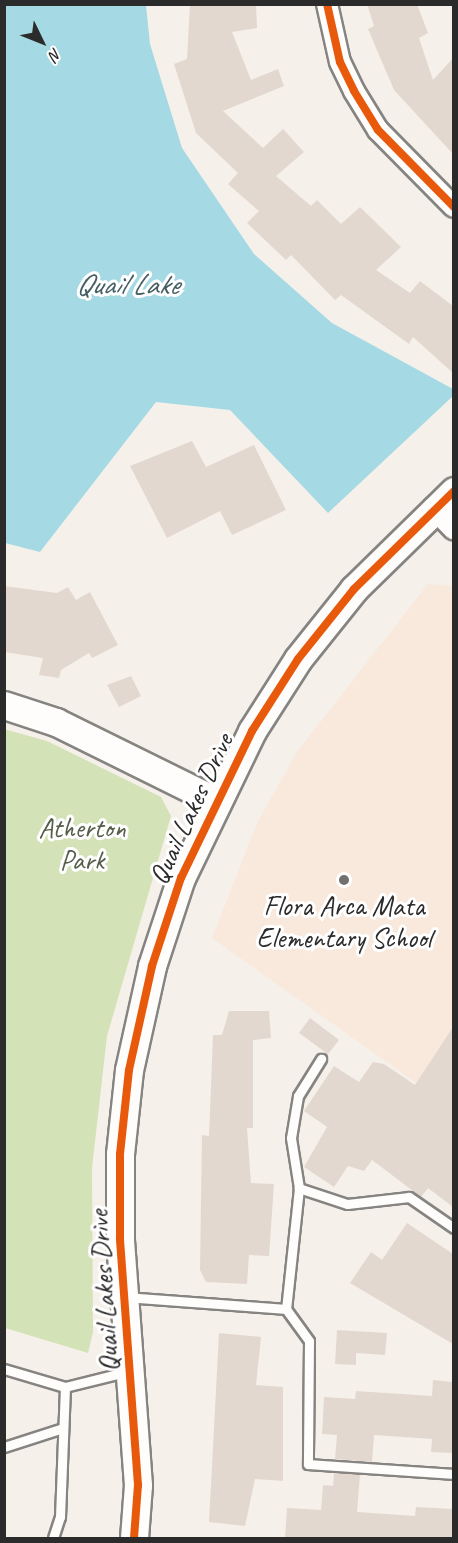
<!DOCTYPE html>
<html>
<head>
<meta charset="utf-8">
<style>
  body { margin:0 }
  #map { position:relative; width:458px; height:1543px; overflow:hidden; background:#f6f0ea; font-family:Caveat,sans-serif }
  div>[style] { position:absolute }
  .built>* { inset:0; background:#f8e9dc }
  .green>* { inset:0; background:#d4e2b8 }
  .water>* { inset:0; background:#a5dae4 }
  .building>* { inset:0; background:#e3d8cf }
  .roads { filter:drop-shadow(2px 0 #868481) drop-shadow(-2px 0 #868481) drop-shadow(0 2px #868481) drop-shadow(0 -2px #868481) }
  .lane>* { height:9px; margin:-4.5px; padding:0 4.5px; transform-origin:4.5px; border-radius:4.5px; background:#fefdfc }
  .street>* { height:20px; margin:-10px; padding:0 10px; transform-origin:10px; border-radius:10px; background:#fefdfc }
  .secondary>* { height:27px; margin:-13.5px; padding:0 13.5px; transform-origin:13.5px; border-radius:13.5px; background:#fefdfc }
  .cycleway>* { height:8px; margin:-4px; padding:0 4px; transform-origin:4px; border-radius:4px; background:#e8590c }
  .dots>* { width:16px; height:16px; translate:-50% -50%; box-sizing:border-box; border:3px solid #fff; border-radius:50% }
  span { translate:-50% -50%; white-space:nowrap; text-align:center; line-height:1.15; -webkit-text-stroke:6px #fff; paint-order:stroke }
  .street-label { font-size:28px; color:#2b2b2b }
  .park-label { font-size:28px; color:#555e49 }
  .poi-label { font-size:28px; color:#2b2b2b }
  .water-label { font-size:30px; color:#455d62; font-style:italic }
  .frame { position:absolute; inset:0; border:6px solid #2b2b2b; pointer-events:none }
  .north { position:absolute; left:12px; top:12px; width:60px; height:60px; -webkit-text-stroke:4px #fff; paint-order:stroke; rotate:133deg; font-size:16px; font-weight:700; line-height:24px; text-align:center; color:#2b2b2b }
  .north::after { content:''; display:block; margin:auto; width:21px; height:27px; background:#2b2b2b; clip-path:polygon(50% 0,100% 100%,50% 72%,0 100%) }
</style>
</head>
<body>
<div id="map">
  <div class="built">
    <i style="clip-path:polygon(428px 584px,453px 586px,453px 1109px,212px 938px,258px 821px,297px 752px)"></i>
  </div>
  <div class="green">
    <i style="clip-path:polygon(4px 729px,47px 741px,161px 797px,171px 816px,107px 1036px,92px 1168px,93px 1332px,88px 1353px,5px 1328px)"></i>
  </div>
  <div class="water">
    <i style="clip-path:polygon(5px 4px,146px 5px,150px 44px,182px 148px,254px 254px,332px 323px,453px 389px,453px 396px,328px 513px,230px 410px,156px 402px,40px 552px,5px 543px)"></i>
  </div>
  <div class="building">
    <i style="clip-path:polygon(190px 4px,256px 4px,257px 28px,232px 32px,251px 80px,278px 69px,284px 86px,223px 111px,263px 148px,283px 129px,304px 152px,276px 176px,311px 206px,317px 200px,341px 224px,360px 207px,401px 247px,376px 270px,410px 293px,420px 281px,453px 306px,453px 373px,413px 337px,409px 344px,341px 295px,335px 300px,291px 255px,286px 260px,247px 223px,259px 211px,228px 184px,238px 173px,196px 133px,174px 64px,187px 59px)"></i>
    <i style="clip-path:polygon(367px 4px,417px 4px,428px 33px,419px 38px,433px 80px,453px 58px,453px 154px,394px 90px,368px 29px,374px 26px)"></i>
    <i style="clip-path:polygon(192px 441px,206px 467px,254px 445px,286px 510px,232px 535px,220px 511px,167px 538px,130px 466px)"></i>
    <i style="clip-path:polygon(4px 586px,57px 593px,68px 587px,76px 600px,90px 592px,118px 645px,92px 658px,89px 653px,61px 670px,59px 678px,39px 675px,43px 658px,4px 652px)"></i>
    <i style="clip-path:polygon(131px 676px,141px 696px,119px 707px,107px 685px)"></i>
    <i style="clip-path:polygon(229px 1011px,269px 1011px,271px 1038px,253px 1040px,253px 1128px,247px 1128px,251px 1183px,274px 1184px,269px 1256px,249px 1255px,247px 1284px,206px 1282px,200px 1270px,202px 1135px,209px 1136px,213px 1035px,222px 1035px)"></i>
    <i style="clip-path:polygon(310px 1018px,339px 1040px,328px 1054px,299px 1033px)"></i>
    <i style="clip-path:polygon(453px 1027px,453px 1207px,428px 1188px,421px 1197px,372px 1160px,364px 1171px,348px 1166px,334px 1187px,304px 1167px,327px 1127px,304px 1111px,334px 1066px,359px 1082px,373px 1062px,384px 1064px,415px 1085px)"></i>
    <i style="clip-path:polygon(407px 1223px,453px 1254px,453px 1344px,350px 1283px,371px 1252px,382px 1260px)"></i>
    <i style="clip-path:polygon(337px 1330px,387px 1333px,385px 1355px,356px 1353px,356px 1365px,335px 1364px)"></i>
    <i style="clip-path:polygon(219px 1333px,261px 1337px,256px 1385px,283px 1387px,283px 1481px,255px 1479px,245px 1526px,209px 1522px)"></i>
    <i style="clip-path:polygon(433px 1380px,453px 1382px,453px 1453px,431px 1452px,432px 1439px,374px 1435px,372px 1462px,335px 1459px,337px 1435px,322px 1434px,324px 1397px,355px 1399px,356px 1391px,432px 1396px)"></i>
    <i style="clip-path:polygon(334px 1473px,360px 1474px,357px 1512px,415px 1516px,416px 1507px,453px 1509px,453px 1539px,285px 1539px,287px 1508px,321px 1510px,323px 1485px,333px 1486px)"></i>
  </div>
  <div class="roads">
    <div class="lane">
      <i style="left:299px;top:1188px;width:51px;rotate:-99.1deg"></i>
      <i style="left:291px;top:1138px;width:43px;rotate:-80.5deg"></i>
      <i style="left:298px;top:1096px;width:44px;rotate:-58.1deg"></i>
      <i style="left:454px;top:1228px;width:55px;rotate:-145.4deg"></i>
      <i style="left:409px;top:1197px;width:62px;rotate:173.6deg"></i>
      <i style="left:347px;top:1204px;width:51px;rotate:-161.6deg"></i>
      <i style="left:299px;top:1188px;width:122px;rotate:96.1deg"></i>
      <i style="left:286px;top:1309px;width:39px;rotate:54deg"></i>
      <i style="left:309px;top:1341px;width:123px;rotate:90.5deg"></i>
      <i style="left:308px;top:1464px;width:146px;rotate:3.9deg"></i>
      <i style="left:126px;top:1297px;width:160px;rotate:4.3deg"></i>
      <i style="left:4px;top:1369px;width:64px;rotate:16.4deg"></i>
      <i style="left:4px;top:1447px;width:62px;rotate:-17.9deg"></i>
      <i style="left:53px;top:1538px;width:22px;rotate:-72deg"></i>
      <i style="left:60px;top:1517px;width:130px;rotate:-87.8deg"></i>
      <i style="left:65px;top:1387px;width:66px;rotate:-14deg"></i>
    </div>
    <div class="street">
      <i style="left:327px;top:4px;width:59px;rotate:77.4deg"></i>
      <i style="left:340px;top:62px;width:32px;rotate:64deg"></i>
      <i style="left:354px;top:91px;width:46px;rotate:58.4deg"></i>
      <i style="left:378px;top:130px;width:108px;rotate:45.4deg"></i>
      <i style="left:433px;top:508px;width:30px;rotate:46deg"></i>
    </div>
    <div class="secondary">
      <i style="left:4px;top:705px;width:55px;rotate:18.1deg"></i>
      <i style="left:56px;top:722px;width:178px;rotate:26.3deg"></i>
      <i style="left:134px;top:1538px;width:53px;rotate:-85.7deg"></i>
      <i style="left:138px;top:1485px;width:247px;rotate:-94.2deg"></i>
      <i style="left:120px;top:1239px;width:85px;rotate:-90deg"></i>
      <i style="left:120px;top:1154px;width:84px;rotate:-83.9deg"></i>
      <i style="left:129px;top:1070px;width:107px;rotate:-77.5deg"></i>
      <i style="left:152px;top:966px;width:93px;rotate:-71.8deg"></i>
      <i style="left:181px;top:878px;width:163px;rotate:-64.2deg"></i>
      <i style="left:252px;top:731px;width:85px;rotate:-57.4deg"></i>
      <i style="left:298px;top:659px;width:90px;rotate:-51.3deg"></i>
      <i style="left:354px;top:589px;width:140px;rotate:-44.4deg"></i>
    </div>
  </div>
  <div class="cycleway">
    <i style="left:327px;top:4px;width:59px;rotate:77.4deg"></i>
    <i style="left:340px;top:62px;width:32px;rotate:64deg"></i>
    <i style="left:354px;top:91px;width:46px;rotate:58.4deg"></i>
    <i style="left:378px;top:130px;width:108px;rotate:45.4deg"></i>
    <i style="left:134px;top:1538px;width:53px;rotate:-85.7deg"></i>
    <i style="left:138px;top:1485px;width:247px;rotate:-94.2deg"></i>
    <i style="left:120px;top:1239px;width:85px;rotate:-90deg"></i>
    <i style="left:120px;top:1154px;width:84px;rotate:-83.9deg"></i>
    <i style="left:129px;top:1070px;width:107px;rotate:-77.5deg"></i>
    <i style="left:152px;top:966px;width:93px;rotate:-71.8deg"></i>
    <i style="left:181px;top:878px;width:163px;rotate:-64.2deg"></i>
    <i style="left:252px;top:731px;width:85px;rotate:-57.4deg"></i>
    <i style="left:298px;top:659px;width:90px;rotate:-51.3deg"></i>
    <i style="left:354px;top:589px;width:140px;rotate:-44.4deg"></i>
  </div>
  <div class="dots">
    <i style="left:344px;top:880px;background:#72706e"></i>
  </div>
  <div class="street-label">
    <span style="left:191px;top:809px;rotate:-65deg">Quail Lakes Drive</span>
    <span style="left:104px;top:1291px;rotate:-94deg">Quail Lakes Drive</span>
  </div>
  <div class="park-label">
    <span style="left:82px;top:844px">Atherton<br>Park</span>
  </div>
  <div class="poi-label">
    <span style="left:344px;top:922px">Flora Arca Mata<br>Elementary School</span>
  </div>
  <div class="water-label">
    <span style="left:127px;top:284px">Quail Lake</span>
  </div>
  <div class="frame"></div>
  <div class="north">N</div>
</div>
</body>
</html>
